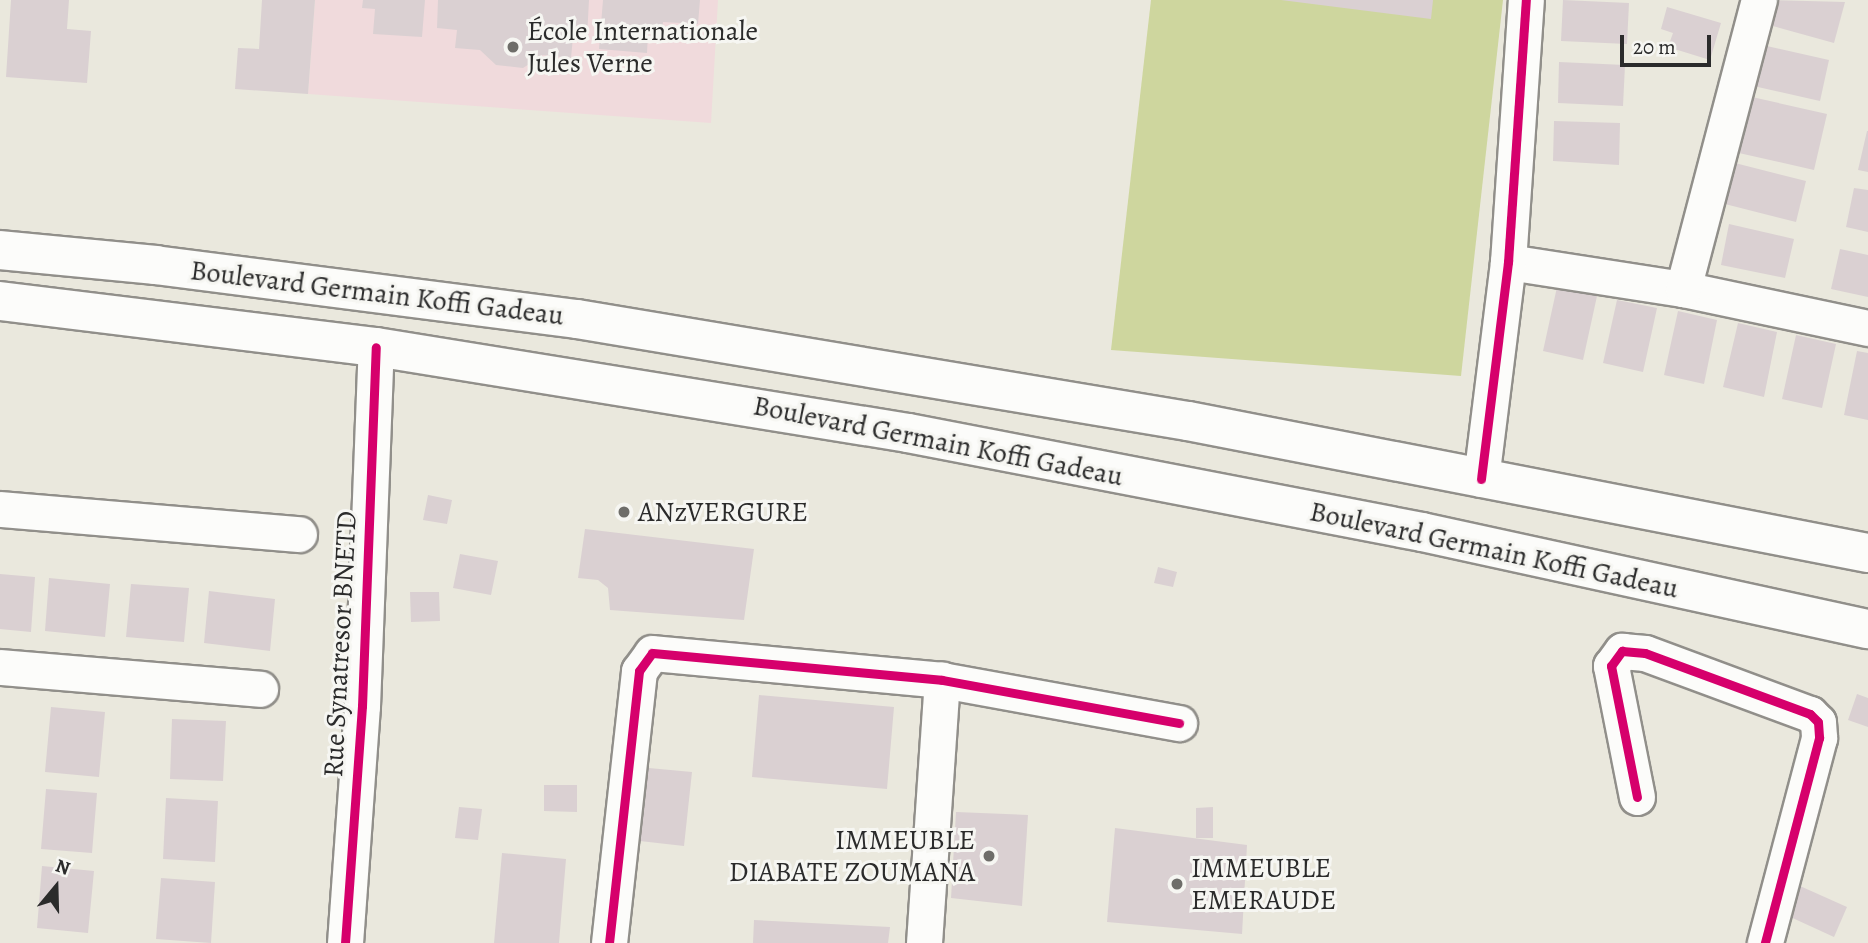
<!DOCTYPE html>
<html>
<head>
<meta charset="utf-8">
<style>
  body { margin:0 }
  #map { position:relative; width:1868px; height:943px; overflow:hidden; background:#eae8dd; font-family:Alegreya,serif }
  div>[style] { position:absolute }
  .built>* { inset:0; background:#f0dadc }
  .green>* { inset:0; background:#ced69e }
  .building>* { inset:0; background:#dad0d2 }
  .roads { filter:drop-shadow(2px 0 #918f8a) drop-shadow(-2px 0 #918f8a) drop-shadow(0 2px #918f8a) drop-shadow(0 -2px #918f8a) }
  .minor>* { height:35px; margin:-17.5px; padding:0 17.5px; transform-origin:17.5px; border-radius:17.5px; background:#fcfcfa }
  .major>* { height:38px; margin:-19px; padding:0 19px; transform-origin:19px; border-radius:19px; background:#fcfcfa }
  .cycleway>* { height:9px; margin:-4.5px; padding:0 4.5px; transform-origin:4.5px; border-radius:4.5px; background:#d6006c }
  .dots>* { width:19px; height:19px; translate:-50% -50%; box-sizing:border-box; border:4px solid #f6f6f2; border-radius:50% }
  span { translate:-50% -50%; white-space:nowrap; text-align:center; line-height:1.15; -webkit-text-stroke:6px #f6f6f2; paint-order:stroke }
  .poi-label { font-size:28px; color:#2b2b2b }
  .left { translate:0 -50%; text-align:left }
  .right { translate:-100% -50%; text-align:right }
  .street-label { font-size:28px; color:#2b2b2b }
  .north { position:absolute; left:21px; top:852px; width:70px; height:70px; -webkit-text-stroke:5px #f6f6f2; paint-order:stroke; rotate:19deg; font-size:19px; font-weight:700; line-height:28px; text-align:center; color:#2b2b2b }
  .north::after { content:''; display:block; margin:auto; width:24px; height:32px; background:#2b2b2b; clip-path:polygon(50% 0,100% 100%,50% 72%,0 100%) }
  .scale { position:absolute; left:1620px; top:35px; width:91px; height:32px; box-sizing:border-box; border:4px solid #2b2b2b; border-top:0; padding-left:9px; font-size:21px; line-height:24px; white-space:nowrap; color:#2b2b2b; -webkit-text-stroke:5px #f6f6f2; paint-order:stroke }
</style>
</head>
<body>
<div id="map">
  <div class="built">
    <i style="clip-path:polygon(315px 0,718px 0,711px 123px,308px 94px)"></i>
  </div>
  <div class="green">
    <i style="clip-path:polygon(1151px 0,1503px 0,1461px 376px,1111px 350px)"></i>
  </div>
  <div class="building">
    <i style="clip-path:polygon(11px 0,69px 0,67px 29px,91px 31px,87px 83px,6px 77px)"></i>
    <i style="clip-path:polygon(262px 0,315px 0,308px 94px,235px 89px,238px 48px,259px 49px)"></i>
    <i style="clip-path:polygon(363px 0,425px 0,422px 37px,373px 34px,375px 9px,362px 8px)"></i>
    <i style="clip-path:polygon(438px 0,589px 0,587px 38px,573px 37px,571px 58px,543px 55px,523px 68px,496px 65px,480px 50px,455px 48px,457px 30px,437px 28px)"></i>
    <i style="clip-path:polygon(603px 0,700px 0,698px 24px,663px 22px,662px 35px,648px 34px,647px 53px,599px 49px)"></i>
    <i style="clip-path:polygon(1281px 0,1433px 0,1431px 19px)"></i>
    <i style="clip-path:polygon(1563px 0,1629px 3px,1627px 44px,1561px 41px)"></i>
    <i style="clip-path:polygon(1769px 0,1845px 2px,1834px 43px,1762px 23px)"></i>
    <i style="clip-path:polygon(1667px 7px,1721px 23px,1710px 60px,1668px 47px,1673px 33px,1661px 29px)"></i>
    <i style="clip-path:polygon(1758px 44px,1829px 60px,1820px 101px,1749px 85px)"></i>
    <i style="clip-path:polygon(1559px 62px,1625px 65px,1623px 106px,1558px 103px)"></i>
    <i style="clip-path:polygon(1743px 95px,1827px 114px,1814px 170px,1730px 151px)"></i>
    <i style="clip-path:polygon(1554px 121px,1620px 123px,1619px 165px,1553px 161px)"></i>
    <i style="clip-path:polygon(1867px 131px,1868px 131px,1868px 172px,1858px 170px)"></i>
    <i style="clip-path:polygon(1731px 162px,1806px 181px,1796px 222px,1721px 203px)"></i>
    <i style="clip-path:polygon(1854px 188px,1868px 190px,1868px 232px,1846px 227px)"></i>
    <i style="clip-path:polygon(1729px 224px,1794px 239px,1785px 278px,1721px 265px)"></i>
    <i style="clip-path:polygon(1840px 249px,1868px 255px,1868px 297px,1831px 289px)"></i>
    <i style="clip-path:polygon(1557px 287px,1597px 296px,1583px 360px,1543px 351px)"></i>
    <i style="clip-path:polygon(1617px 300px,1657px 308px,1643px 372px,1603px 363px)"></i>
    <i style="clip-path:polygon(1678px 311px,1717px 320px,1704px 384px,1664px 375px)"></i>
    <i style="clip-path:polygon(1738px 323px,1777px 332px,1764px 397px,1723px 387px)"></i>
    <i style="clip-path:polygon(1796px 335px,1836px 344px,1822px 408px,1782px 399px)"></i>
    <i style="clip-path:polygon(1857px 351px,1868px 353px,1868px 420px,1844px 415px)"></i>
    <i style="clip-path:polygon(428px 495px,452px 500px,447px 524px,423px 520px)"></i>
    <i style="clip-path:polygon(585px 529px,754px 549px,744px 620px,610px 610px,608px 588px,598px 580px,578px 578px)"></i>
    <i style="clip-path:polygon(460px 554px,498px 561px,491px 595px,453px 588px)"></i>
    <i style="clip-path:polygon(1158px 567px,1177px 572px,1173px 587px,1154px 583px)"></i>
    <i style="clip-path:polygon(0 574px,35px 577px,31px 632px,0 629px)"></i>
    <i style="clip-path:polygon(49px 578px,110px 584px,105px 637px,45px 631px)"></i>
    <i style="clip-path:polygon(131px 584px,189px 588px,184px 642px,126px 637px)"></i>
    <i style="clip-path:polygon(209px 591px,275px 599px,270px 651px,204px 643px)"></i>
    <i style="clip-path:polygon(410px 592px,439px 592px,440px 621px,411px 622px)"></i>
    <i style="clip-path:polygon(1857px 694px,1868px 698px,1868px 727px,1848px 720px)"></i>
    <i style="clip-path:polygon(759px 695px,894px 707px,887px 789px,752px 777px)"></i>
    <i style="clip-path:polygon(51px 707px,105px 712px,99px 777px,45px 772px)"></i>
    <i style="clip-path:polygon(172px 719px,226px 721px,223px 781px,170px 779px)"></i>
    <i style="clip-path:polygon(638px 767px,692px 772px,684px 846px,631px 840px)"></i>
    <i style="clip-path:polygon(544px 785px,577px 785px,577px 812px,544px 811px)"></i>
    <i style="clip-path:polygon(46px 789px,97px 793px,92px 853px,41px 849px)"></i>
    <i style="clip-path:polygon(166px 798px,218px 801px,215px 862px,163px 859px)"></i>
    <i style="clip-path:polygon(459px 807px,482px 809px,478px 840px,455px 838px)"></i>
    <i style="clip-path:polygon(1213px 807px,1213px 838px,1196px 838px,1196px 808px)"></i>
    <i style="clip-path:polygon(956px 812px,1028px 815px,1022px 906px,951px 898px)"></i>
    <i style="clip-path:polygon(1115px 828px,1247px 845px,1242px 934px,1107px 922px)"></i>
    <i style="clip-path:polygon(502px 853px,566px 859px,559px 943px,494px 943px)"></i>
    <i style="clip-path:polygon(42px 866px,94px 871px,88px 933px,37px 928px)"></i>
    <i style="clip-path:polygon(161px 878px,215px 882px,211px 943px,156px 939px)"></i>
    <i style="clip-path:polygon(1800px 886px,1847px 907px,1834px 937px,1786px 915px)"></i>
    <i style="clip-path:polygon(754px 920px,890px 927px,888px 943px,753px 943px)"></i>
  </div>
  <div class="roads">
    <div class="minor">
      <i style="left:1508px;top:262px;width:177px;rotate:8.8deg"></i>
      <i style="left:1683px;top:289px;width:189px;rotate:11.9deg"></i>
      <i style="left:1683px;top:289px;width:299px;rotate:-75.3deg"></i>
      <i style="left:1481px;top:479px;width:219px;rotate:-82.9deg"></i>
      <i style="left:1508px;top:262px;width:263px;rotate:-86.1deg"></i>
      <i style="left:0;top:509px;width:300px;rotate:4.8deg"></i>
      <i style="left:0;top:667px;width:261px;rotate:4.8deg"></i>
      <i style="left:1637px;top:797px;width:134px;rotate:-101.2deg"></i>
      <i style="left:1611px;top:666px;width:19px;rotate:-54deg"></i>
      <i style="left:1622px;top:651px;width:23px;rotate:5deg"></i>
      <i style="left:1645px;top:653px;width:176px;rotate:20.3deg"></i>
      <i style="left:1810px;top:714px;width:11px;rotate:45deg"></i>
      <i style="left:1818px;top:722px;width:16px;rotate:86deg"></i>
      <i style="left:1819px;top:738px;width:212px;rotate:104.8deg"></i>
      <i style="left:345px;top:943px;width:238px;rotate:-85.9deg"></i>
      <i style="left:362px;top:706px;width:359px;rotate:-87.8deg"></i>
      <i style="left:609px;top:943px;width:274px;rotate:-83.7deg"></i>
      <i style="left:639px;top:671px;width:22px;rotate:-54deg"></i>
      <i style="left:652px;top:653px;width:291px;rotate:5.3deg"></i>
      <i style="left:942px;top:680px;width:241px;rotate:10.3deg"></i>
      <i style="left:924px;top:943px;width:264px;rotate:-86.1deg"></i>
    </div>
    <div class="major">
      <i style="left:0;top:250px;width:156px;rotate:5.5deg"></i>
      <i style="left:155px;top:265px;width:425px;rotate:7.3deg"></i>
      <i style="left:577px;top:319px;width:619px;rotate:9.48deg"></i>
      <i style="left:1188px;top:421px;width:693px;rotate:10.99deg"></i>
      <i style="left:0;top:301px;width:379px;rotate:7deg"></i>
      <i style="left:376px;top:347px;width:539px;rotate:9.18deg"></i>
      <i style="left:908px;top:433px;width:523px;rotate:10.9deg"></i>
      <i style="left:1422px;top:532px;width:456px;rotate:12.3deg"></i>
    </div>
  </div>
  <div class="cycleway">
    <i style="left:1481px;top:479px;width:219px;rotate:-82.9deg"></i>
    <i style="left:1508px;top:262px;width:263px;rotate:-86.1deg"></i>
    <i style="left:1637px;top:797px;width:134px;rotate:-101.2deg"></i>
    <i style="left:1611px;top:666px;width:19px;rotate:-54deg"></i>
    <i style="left:1622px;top:651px;width:23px;rotate:5deg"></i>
    <i style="left:1645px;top:653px;width:176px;rotate:20.3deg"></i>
    <i style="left:1810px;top:714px;width:11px;rotate:45deg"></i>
    <i style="left:1818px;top:722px;width:16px;rotate:86deg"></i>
    <i style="left:1819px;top:738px;width:212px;rotate:104.8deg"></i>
    <i style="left:345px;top:943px;width:238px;rotate:-85.9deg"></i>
    <i style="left:362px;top:706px;width:359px;rotate:-87.8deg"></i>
    <i style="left:609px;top:943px;width:274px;rotate:-83.7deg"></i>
    <i style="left:639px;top:671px;width:22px;rotate:-54deg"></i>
    <i style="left:652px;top:653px;width:291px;rotate:5.3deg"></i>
    <i style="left:942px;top:680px;width:241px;rotate:10.3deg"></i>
  </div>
  <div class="dots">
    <i style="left:513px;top:47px;background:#6e6d69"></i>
    <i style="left:624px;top:512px;background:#6e6d69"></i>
    <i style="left:989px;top:856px;background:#6e6d69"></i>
    <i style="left:1177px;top:884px;background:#6e6d69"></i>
  </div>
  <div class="poi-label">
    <span class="left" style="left:527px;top:47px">École Internationale<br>Jules Verne</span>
    <span class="left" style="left:638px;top:512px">ANzVERGURE</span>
    <span class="right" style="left:975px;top:856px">IMMEUBLE<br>DIABATE ZOUMANA</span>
    <span class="left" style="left:1191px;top:884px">IMMEUBLE<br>EMERAUDE</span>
  </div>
  <div class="street-label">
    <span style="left:377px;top:293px;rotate:7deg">Boulevard Germain Koffi Gadeau</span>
    <span style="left:938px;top:441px;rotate:11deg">Boulevard Germain Koffi Gadeau</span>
    <span style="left:1494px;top:550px;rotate:12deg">Boulevard Germain Koffi Gadeau</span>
    <span style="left:340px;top:644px;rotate:-87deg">Rue Synatresor BNETD</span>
  </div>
  <div class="north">N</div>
  <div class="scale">20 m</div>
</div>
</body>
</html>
